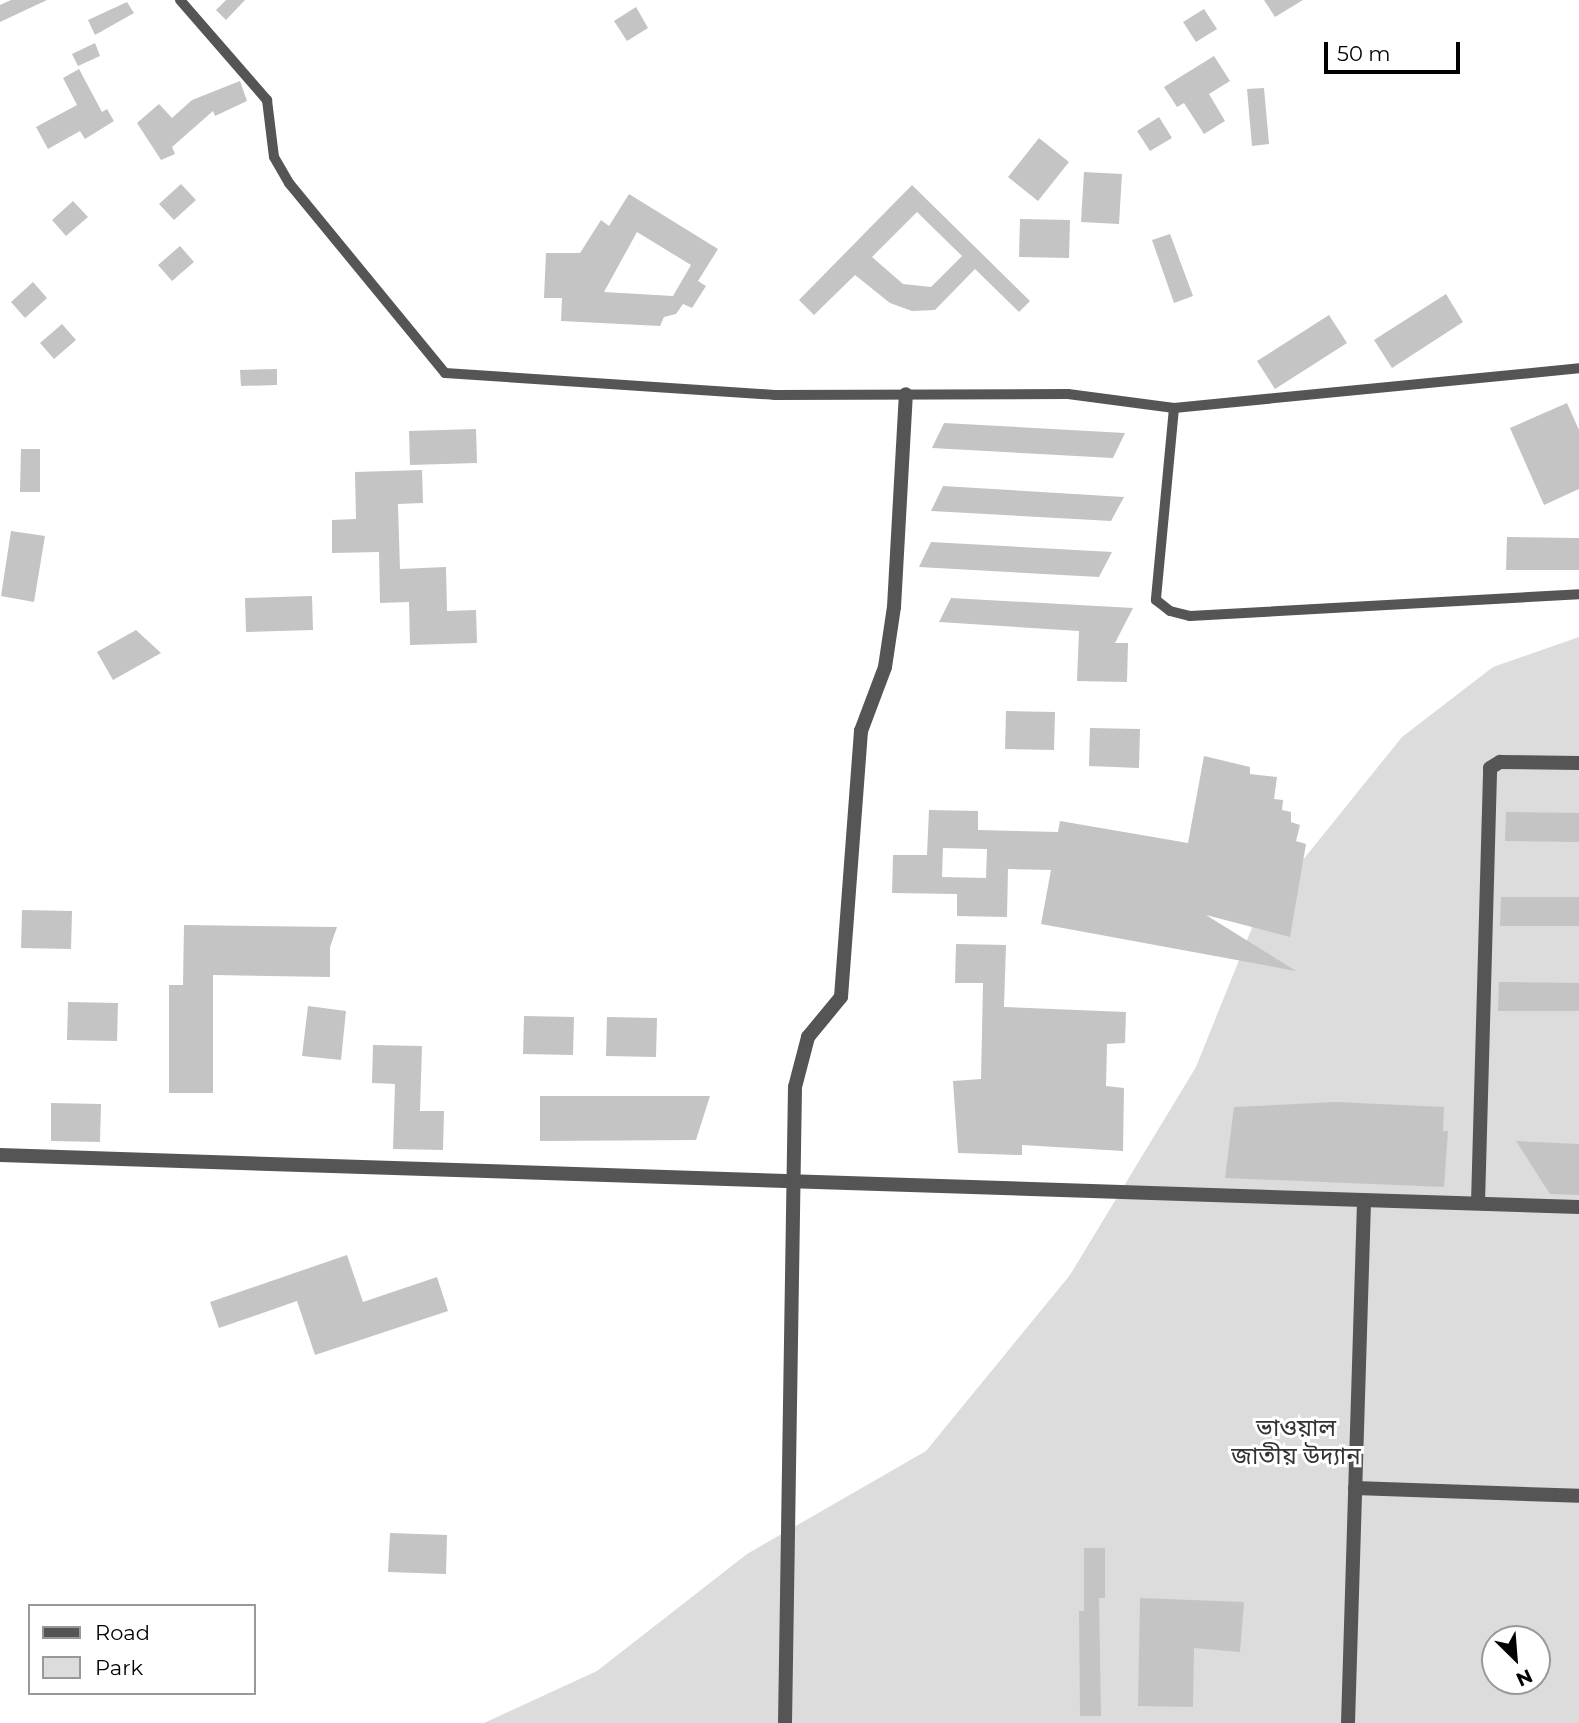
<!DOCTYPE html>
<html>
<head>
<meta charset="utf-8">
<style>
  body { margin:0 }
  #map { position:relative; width:1579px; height:1723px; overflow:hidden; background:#fff; font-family:Montserrat,"Noto Sans Bengali",sans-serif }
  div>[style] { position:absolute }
  .green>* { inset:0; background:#dcdcdc }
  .building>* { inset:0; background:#c4c4c4 }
  .lane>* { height:10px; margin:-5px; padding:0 5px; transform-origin:5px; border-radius:5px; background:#555 }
  .street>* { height:14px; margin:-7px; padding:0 7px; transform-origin:7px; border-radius:7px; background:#555 }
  span { translate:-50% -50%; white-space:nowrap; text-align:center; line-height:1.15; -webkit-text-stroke:6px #fff; paint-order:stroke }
  .park-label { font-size:24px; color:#333 }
  .legend { position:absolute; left:28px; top:1604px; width:228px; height:91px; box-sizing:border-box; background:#fff; border:2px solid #999; margin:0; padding:9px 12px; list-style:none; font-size:21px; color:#000 }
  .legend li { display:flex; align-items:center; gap:14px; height:35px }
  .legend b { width:35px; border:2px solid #999 }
  .north { position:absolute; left:1481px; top:1625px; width:70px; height:70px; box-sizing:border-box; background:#fff; border:2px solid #999; border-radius:50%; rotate:155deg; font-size:19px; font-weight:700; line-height:28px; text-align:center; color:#000 }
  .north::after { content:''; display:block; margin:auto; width:24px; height:32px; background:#000; clip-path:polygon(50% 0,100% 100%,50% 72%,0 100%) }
  .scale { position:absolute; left:1324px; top:42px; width:136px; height:32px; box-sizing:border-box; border:4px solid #000; border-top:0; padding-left:9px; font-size:21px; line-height:24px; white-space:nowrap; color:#000; -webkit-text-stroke:5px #fff; paint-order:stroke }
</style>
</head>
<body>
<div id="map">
  <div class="green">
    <i style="clip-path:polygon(evenodd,1579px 637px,1579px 1723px,484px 1723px,597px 1671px,747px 1554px,926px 1451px,1070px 1275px,1196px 1067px,1256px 918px,1402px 737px,1493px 667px,1579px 637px,1495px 1639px,1537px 1639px,1537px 1681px,1495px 1681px,1495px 1639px)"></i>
  </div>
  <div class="building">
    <i style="clip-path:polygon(11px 0,47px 0,0 22px,0 5px)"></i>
    <i style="clip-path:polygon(226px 0,245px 0,226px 20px,216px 10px)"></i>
    <i style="clip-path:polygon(1264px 0,1303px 0,1275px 17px)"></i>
    <i style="clip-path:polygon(127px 2px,134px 13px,95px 35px,88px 20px)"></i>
    <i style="clip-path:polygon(636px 7px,648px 28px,627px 41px,614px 21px)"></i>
    <i style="clip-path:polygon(1204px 9px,1217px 29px,1196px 42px,1183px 22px)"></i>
    <i style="clip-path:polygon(95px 43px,100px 56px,78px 66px,72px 54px)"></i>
    <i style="clip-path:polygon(1214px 56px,1230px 81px,1209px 94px,1225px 121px,1204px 134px,1184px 103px,1177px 107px,1164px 87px)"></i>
    <i style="clip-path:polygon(79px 69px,102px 112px,107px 109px,114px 121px,85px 139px,80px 131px,48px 149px,36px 127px,77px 105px,63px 78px)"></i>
    <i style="clip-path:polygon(240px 81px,247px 101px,215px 116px,213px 111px,172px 147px,175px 154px,161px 160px,137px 123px,159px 104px,172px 118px,192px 100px)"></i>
    <i style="clip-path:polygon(1264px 88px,1269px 144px,1252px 146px,1247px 89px)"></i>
    <i style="clip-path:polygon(1159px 117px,1172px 138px,1150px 151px,1137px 131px)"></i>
    <i style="clip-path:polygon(1039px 138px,1069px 162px,1038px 201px,1008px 177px)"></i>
    <i style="clip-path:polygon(1084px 172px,1122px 174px,1119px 224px,1081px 222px)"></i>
    <i style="clip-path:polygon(181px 184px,196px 200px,174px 220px,159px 204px)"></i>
    <i style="clip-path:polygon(evenodd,912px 185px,1030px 301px,1019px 312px,975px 269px,935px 310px,912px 311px,890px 303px,855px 275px,814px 315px,799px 300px,912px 185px,917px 212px,962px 256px,931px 287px,903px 284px,872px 257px,917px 212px)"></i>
    <i style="clip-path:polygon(evenodd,629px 194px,718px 249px,698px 281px,706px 286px,692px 308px,683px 304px,676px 314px,664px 317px,660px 326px,561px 321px,562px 298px,544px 298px,546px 253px,580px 253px,601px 220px,609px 226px,629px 194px,637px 232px,691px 265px,673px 296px,604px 292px,637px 232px)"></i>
    <i style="clip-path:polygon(73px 201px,88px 217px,66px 236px,52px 220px)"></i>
    <i style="clip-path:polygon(1020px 219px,1070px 220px,1069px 258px,1019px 257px)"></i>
    <i style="clip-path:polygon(1170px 234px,1193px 296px,1174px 303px,1152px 240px)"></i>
    <i style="clip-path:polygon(180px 246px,194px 262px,172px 281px,158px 265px)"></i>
    <i style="clip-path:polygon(33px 282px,47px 298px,25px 318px,11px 302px)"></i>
    <i style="clip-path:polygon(1446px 294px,1463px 322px,1392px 368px,1374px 340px)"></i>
    <i style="clip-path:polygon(1329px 315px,1347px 343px,1275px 389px,1257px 361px)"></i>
    <i style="clip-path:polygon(62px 324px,76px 340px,54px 359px,40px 343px)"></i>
    <i style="clip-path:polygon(277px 369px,277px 385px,241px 386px,240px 370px)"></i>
    <i style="clip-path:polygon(1567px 403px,1579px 430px,1579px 489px,1544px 505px,1510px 428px)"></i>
    <i style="clip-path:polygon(944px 423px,1125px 433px,1113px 458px,932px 448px)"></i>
    <i style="clip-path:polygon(476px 429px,477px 463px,410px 465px,409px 431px)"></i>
    <i style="clip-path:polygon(21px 449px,40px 449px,40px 492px,20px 492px)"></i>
    <i style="clip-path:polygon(422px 470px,423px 503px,398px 504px,400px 569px,446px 567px,447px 611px,476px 610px,477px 643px,410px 645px,409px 602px,380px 603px,379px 552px,332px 553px,332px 520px,356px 519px,355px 472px)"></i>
    <i style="clip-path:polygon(943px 486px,1124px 497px,1111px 521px,931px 511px)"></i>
    <i style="clip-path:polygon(11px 531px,45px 536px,34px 602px,1px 596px)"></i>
    <i style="clip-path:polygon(1507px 537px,1579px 538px,1579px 570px,1506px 570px)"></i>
    <i style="clip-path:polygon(931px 542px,1112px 552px,1099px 577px,919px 567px)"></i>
    <i style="clip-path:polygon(312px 596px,313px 630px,246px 632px,245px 598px)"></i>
    <i style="clip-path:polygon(951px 598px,1133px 608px,1115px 643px,1128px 643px,1127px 682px,1077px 681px,1079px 631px,939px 622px)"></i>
    <i style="clip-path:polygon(136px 630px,161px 653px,113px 680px,97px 652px)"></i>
    <i style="clip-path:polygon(1006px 711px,1055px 712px,1054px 750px,1005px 749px)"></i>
    <i style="clip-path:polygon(1090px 728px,1140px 729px,1139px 768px,1089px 766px)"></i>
    <i style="clip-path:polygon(evenodd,1204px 756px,1250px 767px,1250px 774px,1277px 777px,1274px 799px,1283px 800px,1282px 810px,1291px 812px,1291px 822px,1300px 825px,1296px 841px,1306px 844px,1290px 937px,1206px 915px,1296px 971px,1041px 924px,1051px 870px,1008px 869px,1007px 917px,957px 916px,957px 894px,892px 893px,893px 855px,927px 855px,929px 810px,978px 811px,978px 830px,1058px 832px,1060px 821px,1188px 843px,1204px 756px,943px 848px,987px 849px,986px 878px,942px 877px,943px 848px)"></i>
    <i style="clip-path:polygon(1506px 812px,1579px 813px,1579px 842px,1505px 841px)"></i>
    <i style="clip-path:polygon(1501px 897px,1579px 897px,1579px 926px,1500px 926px)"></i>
    <i style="clip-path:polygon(22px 910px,72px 911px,71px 949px,21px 948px)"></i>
    <i style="clip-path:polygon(184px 925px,337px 927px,330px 947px,330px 977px,213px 975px,213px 1093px,169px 1093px,169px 985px,183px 985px)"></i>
    <i style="clip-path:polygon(956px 944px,1006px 945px,1004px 1007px,1126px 1012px,1125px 1043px,1107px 1044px,1106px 1086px,1124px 1088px,1123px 1151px,1022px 1145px,1022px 1155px,958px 1153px,953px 1081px,981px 1079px,983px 983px,955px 983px)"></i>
    <i style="clip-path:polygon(1499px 982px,1579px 983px,1579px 1011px,1498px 1011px)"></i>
    <i style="clip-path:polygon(68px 1002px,118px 1003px,117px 1041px,67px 1040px)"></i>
    <i style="clip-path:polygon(308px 1006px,346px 1011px,341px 1060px,302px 1056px)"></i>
    <i style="clip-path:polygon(524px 1016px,574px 1017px,573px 1055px,523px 1054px)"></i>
    <i style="clip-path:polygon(607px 1017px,657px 1018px,656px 1057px,606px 1056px)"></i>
    <i style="clip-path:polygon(373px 1045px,422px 1046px,420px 1111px,444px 1111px,443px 1150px,393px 1149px,395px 1084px,372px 1083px)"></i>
    <i style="clip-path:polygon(540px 1096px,710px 1096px,696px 1140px,540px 1141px)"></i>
    <i style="clip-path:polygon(1336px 1102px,1444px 1107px,1443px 1131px,1448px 1131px,1444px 1187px,1225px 1178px,1234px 1107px)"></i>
    <i style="clip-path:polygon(51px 1103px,101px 1104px,100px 1142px,51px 1141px)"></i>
    <i style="clip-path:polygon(1516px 1141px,1579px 1144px,1579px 1195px,1550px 1194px)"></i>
    <i style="clip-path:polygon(347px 1255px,363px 1302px,437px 1277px,448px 1311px,315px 1355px,297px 1301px,219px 1328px,210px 1302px)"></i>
    <i style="clip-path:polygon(390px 1533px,447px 1535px,446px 1574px,388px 1572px)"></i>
    <i style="clip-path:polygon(1084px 1548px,1105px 1548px,1105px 1598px,1099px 1598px,1101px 1716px,1080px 1716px,1079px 1611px,1084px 1611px)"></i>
    <i style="clip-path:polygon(1140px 1598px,1244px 1602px,1240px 1652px,1194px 1648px,1193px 1707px,1138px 1706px)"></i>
  </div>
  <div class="lane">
    <i style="left:180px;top:0;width:133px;rotate:49deg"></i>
    <i style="left:267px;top:100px;width:57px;rotate:83deg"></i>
    <i style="left:274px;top:157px;width:30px;rotate:60deg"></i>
    <i style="left:289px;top:183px;width:246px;rotate:50.6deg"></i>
    <i style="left:445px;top:373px;width:330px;rotate:3.8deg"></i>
    <i style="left:774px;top:395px;width:294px;rotate:-0.2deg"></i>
    <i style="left:1068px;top:394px;width:107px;rotate:7.5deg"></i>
    <i style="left:1174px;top:408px;width:407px;rotate:-5.6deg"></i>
    <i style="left:1174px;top:408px;width:193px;rotate:95.4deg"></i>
    <i style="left:1156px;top:600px;width:18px;rotate:38deg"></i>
    <i style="left:1170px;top:611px;width:21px;rotate:14deg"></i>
    <i style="left:1190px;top:616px;width:390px;rotate:-3.2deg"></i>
  </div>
  <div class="street">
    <i style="left:0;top:1155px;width:1580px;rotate:1.89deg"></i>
    <i style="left:1478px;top:1203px;width:435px;rotate:-88.4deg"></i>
    <i style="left:1490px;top:768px;width:12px;rotate:-31deg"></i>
    <i style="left:1500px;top:762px;width:79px;rotate:0.7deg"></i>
    <i style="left:1355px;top:1488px;width:224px;rotate:2deg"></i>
    <i style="left:785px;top:1723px;width:636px;rotate:-89.1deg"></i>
    <i style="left:795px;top:1087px;width:52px;rotate:-75.4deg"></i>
    <i style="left:808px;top:1037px;width:52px;rotate:-50.5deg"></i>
    <i style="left:841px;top:997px;width:267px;rotate:-85.7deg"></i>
    <i style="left:861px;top:731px;width:68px;rotate:-69.4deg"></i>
    <i style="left:885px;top:667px;width:61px;rotate:-81.5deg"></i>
    <i style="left:894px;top:607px;width:213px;rotate:-86.8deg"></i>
    <i style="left:1348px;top:1723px;width:522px;rotate:-88.24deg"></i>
  </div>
  <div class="park-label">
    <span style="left:1296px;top:1442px">ভাওয়াল<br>জাতীয় উদ্যান</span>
  </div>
  <ul class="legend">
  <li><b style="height:9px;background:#555"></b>Road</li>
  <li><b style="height:19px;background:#dcdcdc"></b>Park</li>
  </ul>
  <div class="north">N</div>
  <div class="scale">50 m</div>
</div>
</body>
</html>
